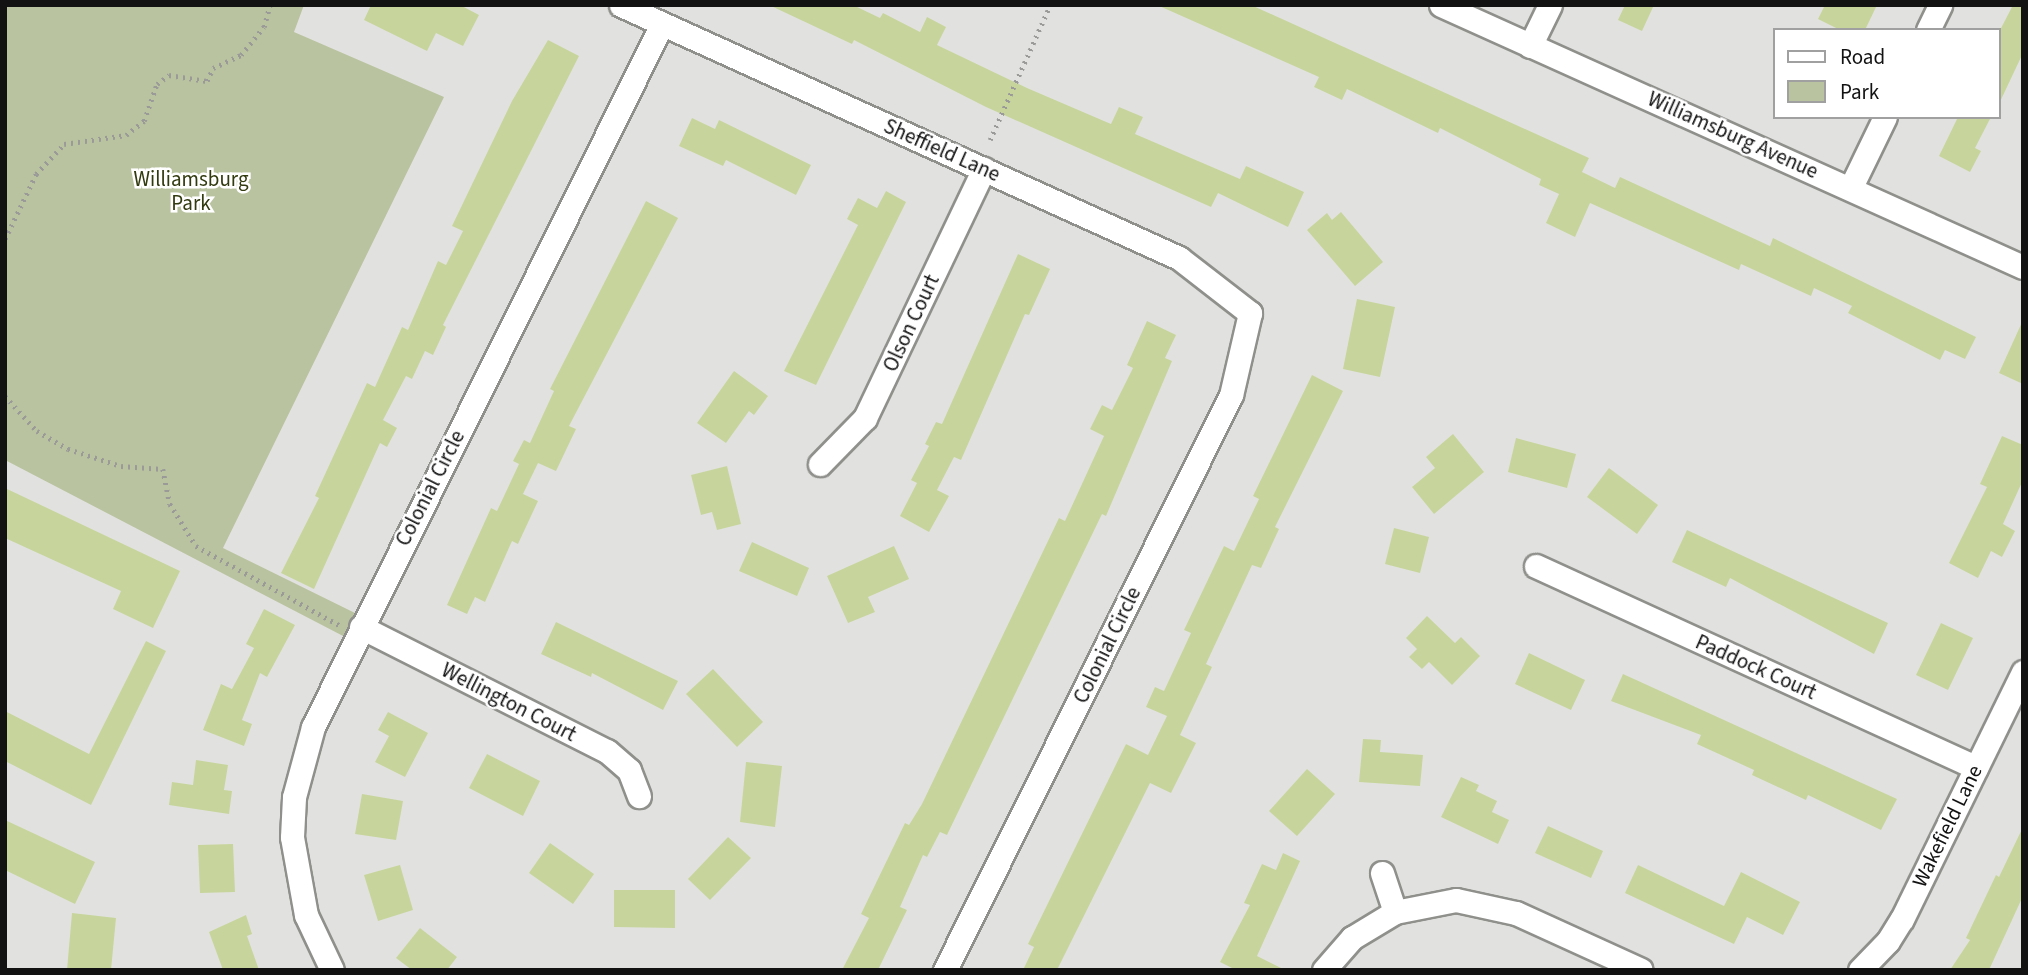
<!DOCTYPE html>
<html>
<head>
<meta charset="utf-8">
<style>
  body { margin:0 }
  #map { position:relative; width:2028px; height:975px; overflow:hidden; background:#e1e2df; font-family:"Source Sans 3",sans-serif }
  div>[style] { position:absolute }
  .green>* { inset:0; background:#bac3a0 }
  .building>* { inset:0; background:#c7d59c }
  .path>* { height:4.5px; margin-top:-2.25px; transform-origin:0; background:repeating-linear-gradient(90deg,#9a9b99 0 2px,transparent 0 7px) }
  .roads { filter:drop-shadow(2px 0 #8f908c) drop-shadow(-2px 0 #8f908c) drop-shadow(0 2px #8f908c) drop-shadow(0 -2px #8f908c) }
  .minor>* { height:23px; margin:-11.5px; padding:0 11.5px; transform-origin:11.5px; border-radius:11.5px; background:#fff }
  span { translate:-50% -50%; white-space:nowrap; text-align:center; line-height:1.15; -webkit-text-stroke:5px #fff; paint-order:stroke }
  .street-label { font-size:21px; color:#111211 }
  .park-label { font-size:21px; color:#323a0f }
  .frame { position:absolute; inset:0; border:7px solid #111211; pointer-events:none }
  .legend { position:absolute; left:1773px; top:28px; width:228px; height:91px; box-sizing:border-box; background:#fff; border:2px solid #a0a0a0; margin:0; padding:9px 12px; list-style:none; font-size:21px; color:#111211 }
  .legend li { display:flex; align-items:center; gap:14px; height:35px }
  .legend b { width:35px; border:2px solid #a0a0a0 }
</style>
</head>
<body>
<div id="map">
  <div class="green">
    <i style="clip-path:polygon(5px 5px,304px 5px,294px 32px,444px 97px,223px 548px,355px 613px,345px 637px,5px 460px)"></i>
  </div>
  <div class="building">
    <i style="clip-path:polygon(371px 5px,460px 5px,479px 15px,463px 46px,436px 33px,427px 51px,364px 20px)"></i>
    <i style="clip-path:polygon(769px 5px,853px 5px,880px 18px,883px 13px,920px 32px,927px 17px,946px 27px,937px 45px,1027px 88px,1111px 124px,1119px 107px,1143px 117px,1135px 134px,1240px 179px,1246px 166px,1304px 192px,1288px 227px,1218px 193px,1211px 207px,986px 107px,854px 40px,852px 44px)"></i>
    <i style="clip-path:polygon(1157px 5px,1251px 5px,1589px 158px,1582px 172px,1615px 188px,1620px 177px,1770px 246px,1773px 238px,1976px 337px,1965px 359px,1945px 350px,1940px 360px,1848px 313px,1852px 306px,1814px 288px,1811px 296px,1741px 264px,1739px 270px,1590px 203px,1575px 237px,1546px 223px,1559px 194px,1539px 185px,1541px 179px,1440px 128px,1438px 133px,1347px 89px,1342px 100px,1314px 87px,1319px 77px)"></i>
    <i style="clip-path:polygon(1625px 5px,1654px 5px,1642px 31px,1618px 20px)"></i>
    <i style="clip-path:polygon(1825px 5px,1877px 5px,1865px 30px,1840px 30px,1818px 19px)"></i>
    <i style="clip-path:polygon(2013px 5px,2023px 5px,2023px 53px,1998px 106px,1998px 34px)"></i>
    <i style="clip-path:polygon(548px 40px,579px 56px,443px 325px,446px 327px,433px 355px,425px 351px,412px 379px,406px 376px,383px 420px,397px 428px,387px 447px,380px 443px,314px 589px,281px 573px,319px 498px,315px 496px,367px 383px,375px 387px,402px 327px,408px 330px,438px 261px,446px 265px,463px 231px,452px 226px,512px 101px)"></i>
    <i style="clip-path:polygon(1958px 117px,1991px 117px,1975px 148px,1981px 151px,1970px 172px,1939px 156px)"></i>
    <i style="clip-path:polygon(692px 118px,715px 129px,719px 120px,811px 165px,796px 195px,726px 160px,723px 166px,679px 146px)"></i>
    <i style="clip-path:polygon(886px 191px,906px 202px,816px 385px,784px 371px,858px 225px,847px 219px,858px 198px,877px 208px)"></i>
    <i style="clip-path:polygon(646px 201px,678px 218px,569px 426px,576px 429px,556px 471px,538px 463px,523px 494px,538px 501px,518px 544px,512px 541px,485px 602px,475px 597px,467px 614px,447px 605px,491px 508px,497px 511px,519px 464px,513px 461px,524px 440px,530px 443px,554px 391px,550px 389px)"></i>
    <i style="clip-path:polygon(1341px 212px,1383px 262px,1355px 286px,1307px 230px,1327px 213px,1332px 220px)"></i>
    <i style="clip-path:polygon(1018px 254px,1050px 269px,1029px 315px,1025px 314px,961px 460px,954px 457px,937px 490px,949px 496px,929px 532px,900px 516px,917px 483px,911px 480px,929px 446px,925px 444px,936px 422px,942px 424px)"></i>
    <i style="clip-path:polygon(1357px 299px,1395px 307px,1380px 377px,1343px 369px)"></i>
    <i style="clip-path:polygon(2023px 320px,2023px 384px,1999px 373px)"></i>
    <i style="clip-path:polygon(1147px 321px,1176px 335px,1165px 358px,1172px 361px,1106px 516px,1102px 514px,947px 835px,940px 832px,927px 857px,923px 855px,900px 907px,907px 910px,878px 970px,842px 970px,869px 918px,861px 914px,905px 823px,909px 825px,922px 804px,1059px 518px,1065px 521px,1104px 436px,1090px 429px,1102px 405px,1112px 410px,1133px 368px,1127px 365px)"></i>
    <i style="clip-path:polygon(734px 371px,768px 396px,754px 415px,749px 411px,726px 443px,697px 423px)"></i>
    <i style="clip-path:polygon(1312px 375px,1343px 391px,1275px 527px,1279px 529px,1261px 568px,1252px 565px,1206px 664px,1212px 667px,1180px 735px,1196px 743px,1171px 793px,1150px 783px,1057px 970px,1023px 970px,1034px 947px,1028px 944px,1126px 744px,1148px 755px,1167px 716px,1146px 707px,1155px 687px,1164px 691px,1191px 633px,1184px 630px,1224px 546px,1234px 551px,1259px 499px,1253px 496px)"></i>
    <i style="clip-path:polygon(1453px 434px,1484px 472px,1434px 514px,1412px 487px,1435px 468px,1426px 457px)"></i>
    <i style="clip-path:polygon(2002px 436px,2023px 445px,2023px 480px,2003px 524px,2015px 531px,2002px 557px,1991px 551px,1978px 578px,1949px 563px,1987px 487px,1980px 484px)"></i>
    <i style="clip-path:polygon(1516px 438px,1576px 454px,1567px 488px,1508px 472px)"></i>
    <i style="clip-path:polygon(727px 466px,741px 524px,717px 530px,712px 512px,701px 515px,691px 475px)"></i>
    <i style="clip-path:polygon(1609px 468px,1658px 505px,1637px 534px,1587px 497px)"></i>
    <i style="clip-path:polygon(5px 488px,180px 571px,153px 628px,113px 609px,121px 591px,5px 538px)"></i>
    <i style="clip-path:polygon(1394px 528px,1429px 537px,1420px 573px,1385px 564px)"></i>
    <i style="clip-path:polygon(1687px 530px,1888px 623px,1874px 654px,1730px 578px,1726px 587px,1672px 562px)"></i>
    <i style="clip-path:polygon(752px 542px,809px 568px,797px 596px,739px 571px)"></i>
    <i style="clip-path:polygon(894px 546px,909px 579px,868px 597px,875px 612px,848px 623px,827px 576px)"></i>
    <i style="clip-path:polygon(264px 609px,295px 625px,267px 677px,260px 673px,242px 720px,252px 724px,244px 746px,203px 730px,221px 684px,232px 689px,254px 648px,246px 644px)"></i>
    <i style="clip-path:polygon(1427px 616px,1455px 643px,1461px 637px,1480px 656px,1452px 685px,1429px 662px,1422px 669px,1409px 657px,1417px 649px,1406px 638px)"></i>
    <i style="clip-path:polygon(556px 622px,678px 681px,663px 710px,592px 673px,591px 677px,541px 654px)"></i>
    <i style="clip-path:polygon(1941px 623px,1973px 638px,1948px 690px,1916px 675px)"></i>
    <i style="clip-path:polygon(146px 641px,166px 651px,91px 805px,5px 761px,5px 711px,89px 754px)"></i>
    <i style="clip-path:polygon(1529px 653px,1585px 680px,1571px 710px,1515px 684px)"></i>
    <i style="clip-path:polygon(713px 669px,763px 722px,737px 747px,686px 694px)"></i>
    <i style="clip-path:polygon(1623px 674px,1897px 799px,1881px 830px,1808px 795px,1806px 800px,1752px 775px,1754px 770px,1697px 744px,1701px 735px,1611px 701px)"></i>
    <i style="clip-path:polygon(388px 712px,428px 733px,405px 777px,375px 762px,389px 736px,378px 730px)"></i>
    <i style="clip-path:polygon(1363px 739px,1381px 740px,1380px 752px,1423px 755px,1420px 786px,1359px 782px)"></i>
    <i style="clip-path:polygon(487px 754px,540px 781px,523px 816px,469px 788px)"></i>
    <i style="clip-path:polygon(196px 760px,228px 765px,224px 790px,232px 791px,229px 814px,169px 805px,172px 782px,193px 785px)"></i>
    <i style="clip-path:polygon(746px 762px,782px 766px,775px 827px,740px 822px)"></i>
    <i style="clip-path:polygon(1307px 769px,1335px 794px,1297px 836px,1269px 811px)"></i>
    <i style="clip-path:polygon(1461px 777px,1479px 785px,1476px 791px,1497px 801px,1492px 812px,1509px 820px,1498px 844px,1441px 817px)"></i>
    <i style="clip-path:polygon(362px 794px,403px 801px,396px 840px,355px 834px)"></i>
    <i style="clip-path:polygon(5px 820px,95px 862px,75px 904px,5px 870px)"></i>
    <i style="clip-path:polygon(1548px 826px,1603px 851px,1591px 878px,1535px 853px)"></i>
    <i style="clip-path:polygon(2023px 827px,2023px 896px,1989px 970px,1950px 970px,1970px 940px,1966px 938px,1996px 875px,1999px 877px)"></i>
    <i style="clip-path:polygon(728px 837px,751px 858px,710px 900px,688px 879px)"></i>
    <i style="clip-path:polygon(550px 843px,594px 874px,573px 904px,529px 873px)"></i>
    <i style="clip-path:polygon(233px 844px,235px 892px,200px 893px,198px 845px)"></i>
    <i style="clip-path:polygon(1283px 853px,1300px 861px,1257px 956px,1285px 970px,1236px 970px,1220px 962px,1250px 905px,1244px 903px,1262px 864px,1276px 870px)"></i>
    <i style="clip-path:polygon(400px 865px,413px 910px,378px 921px,364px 875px)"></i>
    <i style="clip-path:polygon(1638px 865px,1724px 906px,1741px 872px,1800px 902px,1783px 935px,1747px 917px,1734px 944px,1625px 893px)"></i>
    <i style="clip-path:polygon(614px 890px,675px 890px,675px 928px,614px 927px)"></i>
    <i style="clip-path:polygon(72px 913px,116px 918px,111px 970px,67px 970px)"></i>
    <i style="clip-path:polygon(246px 915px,252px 934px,247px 936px,259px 970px,223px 970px,209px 932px)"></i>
    <i style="clip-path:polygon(420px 928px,457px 957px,447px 970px,412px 970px,396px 958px)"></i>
  </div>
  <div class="path">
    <i style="left:990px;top:140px;width:148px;rotate:-66deg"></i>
    <i style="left:5px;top:239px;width:72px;rotate:-64.5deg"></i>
    <i style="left:36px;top:174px;width:41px;rotate:-47deg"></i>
    <i style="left:64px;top:144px;width:63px;rotate:-8.3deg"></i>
    <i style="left:126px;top:135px;width:23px;rotate:-38deg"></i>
    <i style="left:144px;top:121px;width:39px;rotate:-71deg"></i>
    <i style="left:157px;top:84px;width:15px;rotate:-37deg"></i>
    <i style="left:169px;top:75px;width:38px;rotate:9deg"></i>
    <i style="left:207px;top:81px;width:14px;rotate:-65deg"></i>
    <i style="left:213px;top:68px;width:31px;rotate:-25deg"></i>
    <i style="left:241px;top:55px;width:36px;rotate:-51deg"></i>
    <i style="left:264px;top:27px;width:23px;rotate:-75deg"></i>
    <i style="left:5px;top:396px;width:47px;rotate:47.6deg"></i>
    <i style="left:37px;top:431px;width:36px;rotate:30deg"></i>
    <i style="left:68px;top:449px;width:56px;rotate:17.8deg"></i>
    <i style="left:121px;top:466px;width:42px;rotate:4.1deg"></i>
    <i style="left:163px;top:469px;width:36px;rotate:79deg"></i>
    <i style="left:170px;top:504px;width:49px;rotate:58.2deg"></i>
    <i style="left:196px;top:546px;width:166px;rotate:28.9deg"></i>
  </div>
  <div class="roads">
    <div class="minor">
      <i style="left:621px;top:5px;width:613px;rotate:24.39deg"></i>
      <i style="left:1179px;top:258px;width:90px;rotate:37.8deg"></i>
      <i style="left:1250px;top:313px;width:84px;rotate:103deg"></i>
      <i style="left:1231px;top:395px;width:642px;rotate:116.45deg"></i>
      <i style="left:1441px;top:5px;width:638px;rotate:24.24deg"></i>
      <i style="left:1928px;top:30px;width:28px;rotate:-64deg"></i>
      <i style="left:1530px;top:46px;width:46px;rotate:-64deg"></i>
      <i style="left:1851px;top:187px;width:78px;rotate:-64.1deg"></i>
      <i style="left:820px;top:464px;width:64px;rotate:-45.6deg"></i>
      <i style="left:865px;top:418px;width:276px;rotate:-64.5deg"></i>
      <i style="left:1536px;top:566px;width:484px;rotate:24.6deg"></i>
      <i style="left:361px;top:627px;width:275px;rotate:26.8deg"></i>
      <i style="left:607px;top:751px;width:29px;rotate:41deg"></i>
      <i style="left:629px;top:770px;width:28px;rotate:69deg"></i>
      <i style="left:1382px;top:873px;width:41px;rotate:71.6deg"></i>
      <i style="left:332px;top:970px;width:61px;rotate:-115.3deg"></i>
      <i style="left:306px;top:915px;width:79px;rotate:-100.2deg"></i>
      <i style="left:292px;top:837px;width:40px;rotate:-87.1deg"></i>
      <i style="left:294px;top:797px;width:73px;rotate:-74.8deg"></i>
      <i style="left:313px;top:727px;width:785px;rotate:-63.6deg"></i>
      <i style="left:1324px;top:970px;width:43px;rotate:-48.8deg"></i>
      <i style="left:1352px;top:938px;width:50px;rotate:-31.2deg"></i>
      <i style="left:1395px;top:912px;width:62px;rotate:-11.1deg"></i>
      <i style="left:1456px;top:900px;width:61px;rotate:12.2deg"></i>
      <i style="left:1516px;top:913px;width:137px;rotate:24.5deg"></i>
      <i style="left:1860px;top:970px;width:40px;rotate:-46deg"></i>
      <i style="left:1888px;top:941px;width:26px;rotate:-58deg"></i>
      <i style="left:1902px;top:919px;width:275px;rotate:-63.9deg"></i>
    </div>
  </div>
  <div class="street-label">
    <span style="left:1733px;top:135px;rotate:24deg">Williamsburg Avenue</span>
    <span style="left:942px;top:150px;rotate:24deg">Sheffield Lane</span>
    <span style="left:911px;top:323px;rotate:-65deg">Olson Court</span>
    <span style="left:430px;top:488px;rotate:-63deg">Colonial Circle</span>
    <span style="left:1107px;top:645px;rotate:-64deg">Colonial Circle</span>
    <span style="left:1756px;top:667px;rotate:24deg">Paddock Court</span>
    <span style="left:509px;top:702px;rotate:27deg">Wellington Court</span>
    <span style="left:1947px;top:826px;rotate:-64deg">Wakefield Lane</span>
  </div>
  <div class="park-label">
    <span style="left:191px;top:191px">Williamsburg<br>Park</span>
  </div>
  <div class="frame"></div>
  <ul class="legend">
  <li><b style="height:9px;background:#fff"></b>Road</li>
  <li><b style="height:19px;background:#bac3a0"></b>Park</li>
  </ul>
</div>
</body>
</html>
